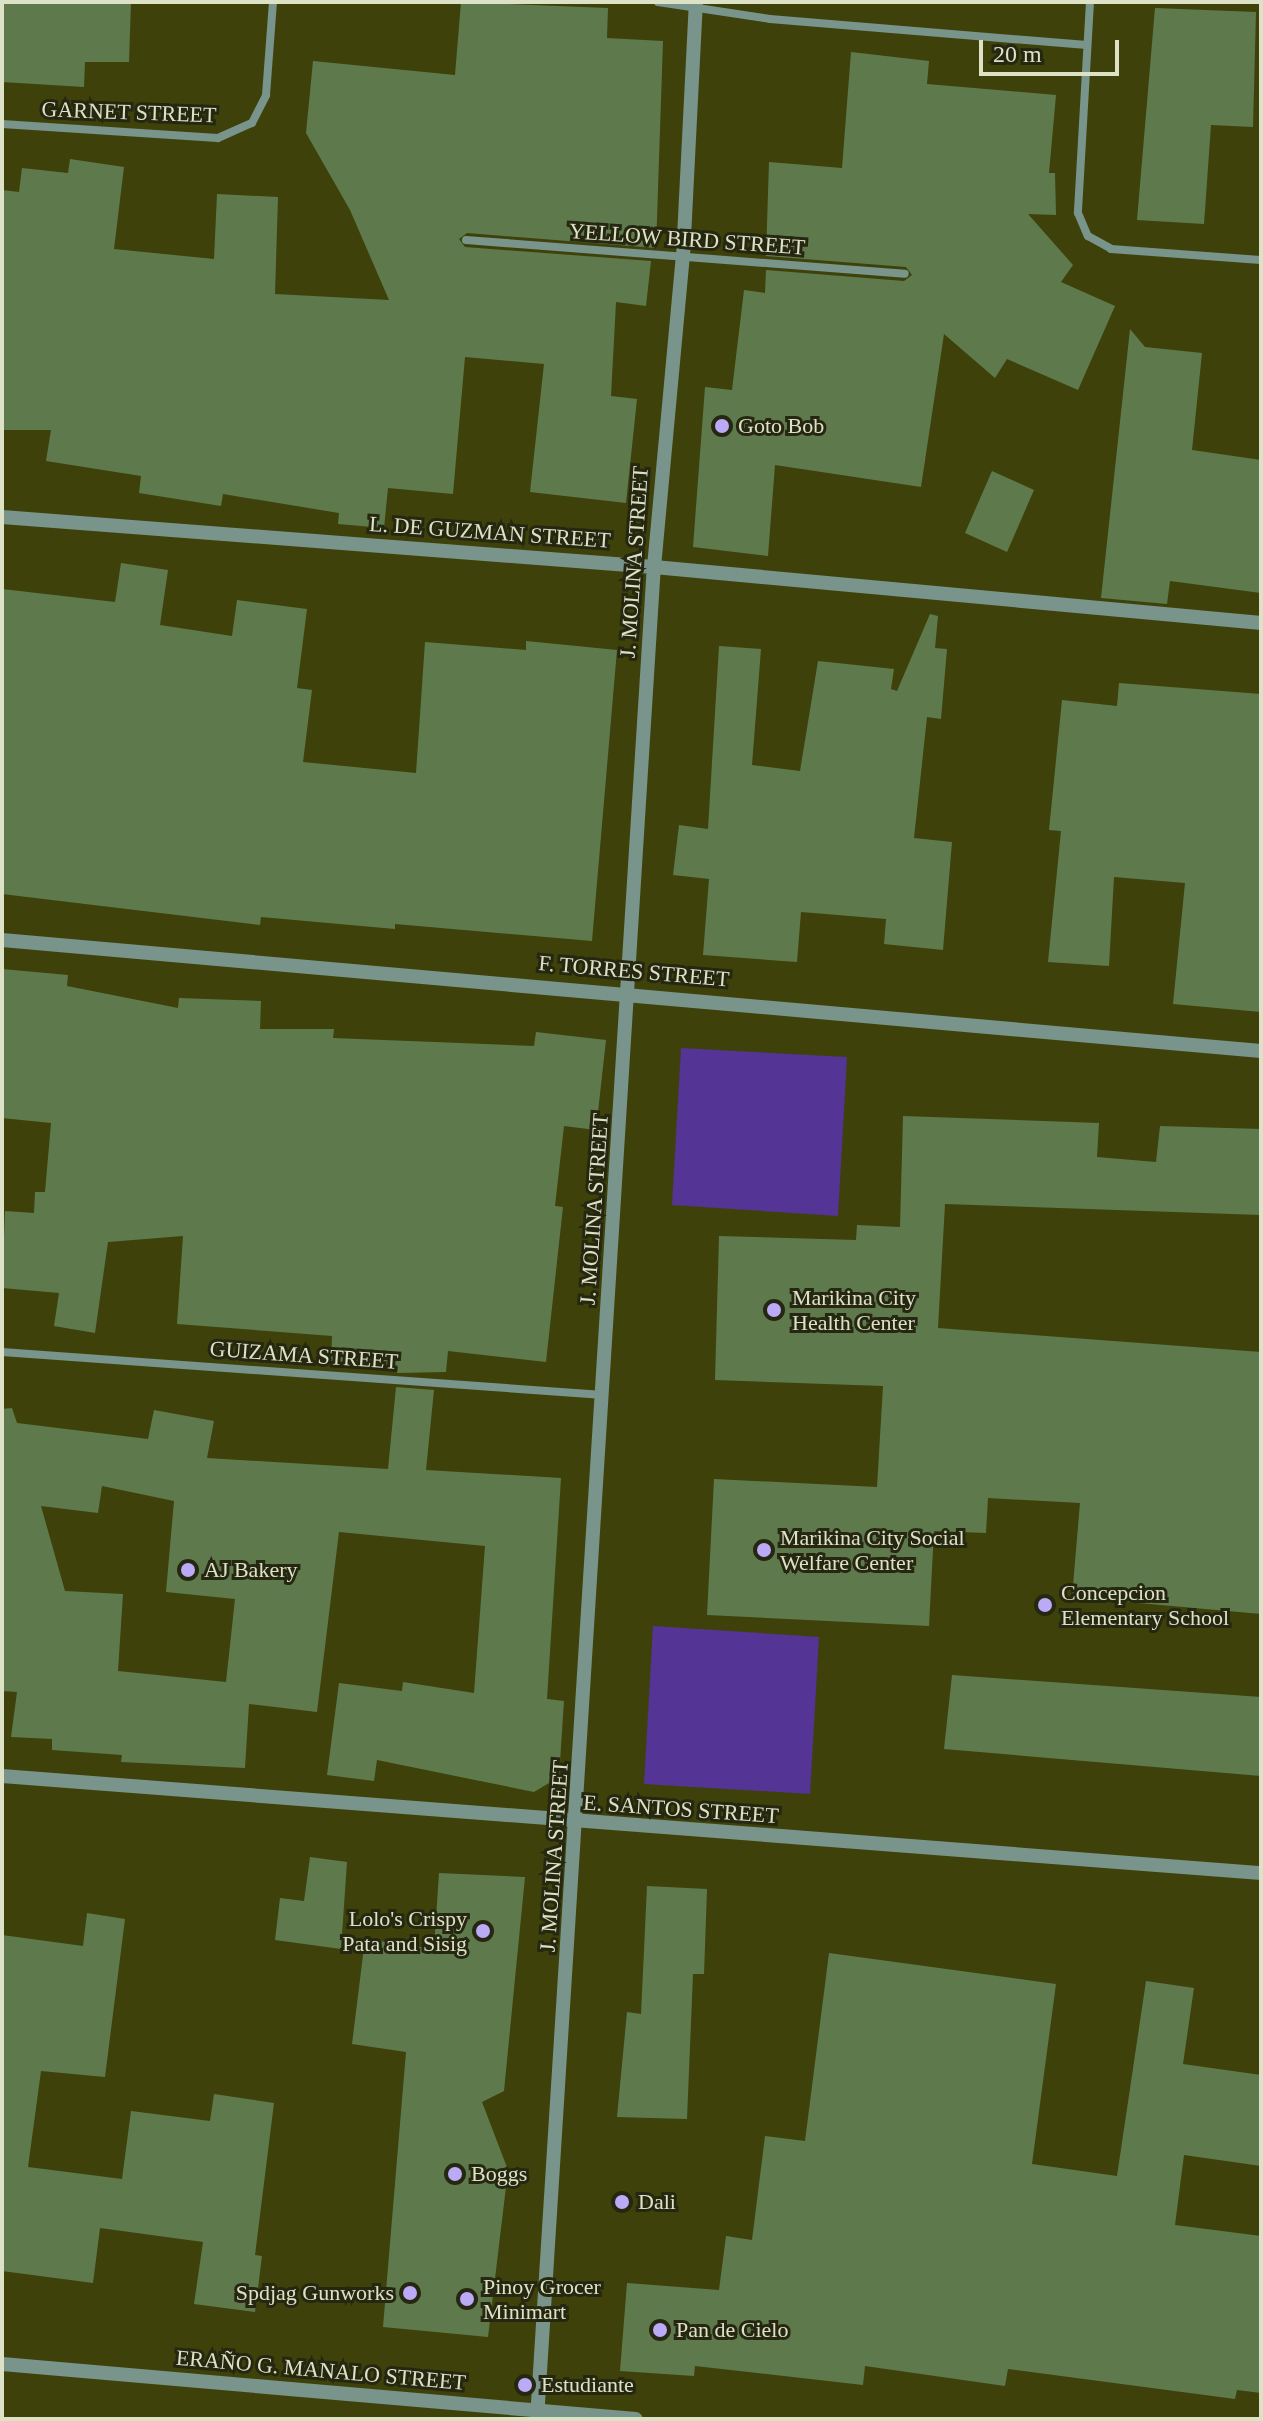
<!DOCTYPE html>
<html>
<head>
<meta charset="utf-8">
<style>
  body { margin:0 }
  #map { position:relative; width:1263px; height:2421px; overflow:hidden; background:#3e420a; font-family:"Times New Roman",serif }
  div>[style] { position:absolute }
  .green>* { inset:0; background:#543495 }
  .building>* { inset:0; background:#5e7a4d }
  .minor>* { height:8px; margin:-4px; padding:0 4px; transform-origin:4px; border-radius:4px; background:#78948b }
  .tertiary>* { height:14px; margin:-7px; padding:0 7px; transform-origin:7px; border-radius:7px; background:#78948b }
  .dots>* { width:22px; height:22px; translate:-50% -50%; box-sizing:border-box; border:4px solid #252711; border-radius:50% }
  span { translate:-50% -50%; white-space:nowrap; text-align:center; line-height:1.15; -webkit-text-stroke:6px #252711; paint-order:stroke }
  .street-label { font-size:22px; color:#dde1c5 }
  .poi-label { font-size:22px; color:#dde1c5 }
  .left { translate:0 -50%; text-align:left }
  .right { translate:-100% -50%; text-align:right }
  .frame { position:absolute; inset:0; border:4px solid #dde1c5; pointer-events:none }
  .scale { position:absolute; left:979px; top:40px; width:140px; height:36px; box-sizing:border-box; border:4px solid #dde1c5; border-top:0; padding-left:10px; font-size:24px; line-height:28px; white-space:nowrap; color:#dde1c5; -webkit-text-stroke:6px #252711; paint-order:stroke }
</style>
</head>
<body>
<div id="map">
  <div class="green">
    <i style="clip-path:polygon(681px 1048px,847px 1057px,838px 1216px,672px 1205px)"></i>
    <i style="clip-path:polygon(653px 1626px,819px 1637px,810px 1794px,644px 1784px)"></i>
  </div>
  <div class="building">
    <i style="clip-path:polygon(2px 2px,131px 2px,129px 62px,85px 62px,84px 87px,2px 82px)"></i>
    <i style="clip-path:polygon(461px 2px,608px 8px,607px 38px,663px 41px,656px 248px,467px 233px,459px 239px,465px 247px,651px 261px,646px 306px,616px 302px,611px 396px,637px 399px,626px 503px,530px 492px,544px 364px,465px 357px,453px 494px,388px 488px,384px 528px,338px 524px,339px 513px,223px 494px,221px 506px,139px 493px,141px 476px,46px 461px,51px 430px,2px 430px,2px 190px,19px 192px,22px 168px,68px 173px,70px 159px,124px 167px,114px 249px,214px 259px,217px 194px,278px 197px,275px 294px,389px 300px,350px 210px,306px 133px,313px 61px,455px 75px)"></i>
    <i style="clip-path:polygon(1155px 8px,1256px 12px,1253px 127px,1211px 125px,1204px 224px,1137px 220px)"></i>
    <i style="clip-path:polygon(851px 52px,929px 61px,927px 84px,1056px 95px,1049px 173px,1055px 173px,1056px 215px,1028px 214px,1073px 265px,1061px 282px,1115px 306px,1078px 390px,1007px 359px,995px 378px,944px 334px,921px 487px,775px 465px,768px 556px,693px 547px,705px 387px,732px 390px,744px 290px,765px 293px,766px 270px,904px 281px,912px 275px,906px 267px,766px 256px,769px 162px,842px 168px)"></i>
    <i style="clip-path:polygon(1130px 329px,1145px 347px,1202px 353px,1192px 450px,1261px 460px,1261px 593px,1170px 581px,1167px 604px,1101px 598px)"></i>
    <i style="clip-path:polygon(992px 471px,1034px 490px,1007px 552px,965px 533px)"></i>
    <i style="clip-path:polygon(121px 563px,168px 570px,160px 625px,232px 636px,237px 600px,307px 609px,297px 688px,312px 690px,303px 762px,416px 773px,425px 642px,526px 650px,526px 641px,617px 650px,592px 941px,395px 924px,395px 929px,261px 917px,260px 925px,2px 894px,2px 589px,115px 602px)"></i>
    <i style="clip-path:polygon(930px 614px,938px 616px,935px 648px,947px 649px,941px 719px,927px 717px,914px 838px,952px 842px,943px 950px,884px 944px,886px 919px,801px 912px,797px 962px,703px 955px,709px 879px,673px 875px,679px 825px,708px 829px,719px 646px,761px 649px,752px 765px,800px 771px,818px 661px,894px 669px,891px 689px,897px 691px)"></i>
    <i style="clip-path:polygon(1119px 683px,1261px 694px,1261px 1012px,1173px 1004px,1185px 883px,1114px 877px,1109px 966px,1048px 962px,1061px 831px,1049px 830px,1062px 700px,1117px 706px)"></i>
    <i style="clip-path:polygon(2px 969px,68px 975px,67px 986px,178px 1008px,179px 998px,261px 1001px,260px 1029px,334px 1029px,333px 1038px,534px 1046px,536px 1032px,606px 1040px,596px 1130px,564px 1126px,555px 1206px,563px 1207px,546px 1362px,448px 1351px,446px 1372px,397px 1373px,398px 1367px,331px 1366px,332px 1336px,177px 1324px,183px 1236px,108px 1242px,95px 1333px,54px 1326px,59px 1293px,2px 1288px,5px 1211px,34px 1213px,35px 1192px,45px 1192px,51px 1123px,2px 1118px)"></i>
    <i style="clip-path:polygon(903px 1116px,1099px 1123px,1097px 1157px,1156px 1162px,1160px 1126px,1261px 1129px,1261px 1215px,945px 1204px,938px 1328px,1261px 1352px,1261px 1614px,1072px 1597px,1080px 1503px,988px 1498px,986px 1533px,934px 1531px,929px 1626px,707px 1615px,714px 1479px,877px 1487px,883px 1386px,715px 1380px,719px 1236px,856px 1240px,857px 1225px,900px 1227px)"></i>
    <i style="clip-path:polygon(evenodd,396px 1387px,434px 1390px,426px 1470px,561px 1478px,547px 1699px,564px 1701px,559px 1777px,534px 1792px,377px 1760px,374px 1781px,327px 1775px,339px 1683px,402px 1691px,403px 1682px,474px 1693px,485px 1546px,339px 1532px,317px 1712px,249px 1704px,245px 1768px,121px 1762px,122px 1755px,52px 1750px,52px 1739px,11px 1737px,17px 1692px,2px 1691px,2px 1409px,12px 1408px,17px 1423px,148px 1439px,154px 1410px,214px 1421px,207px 1458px,388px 1469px,396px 1387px,102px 1486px,174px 1501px,166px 1592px,235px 1599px,226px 1682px,118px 1671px,123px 1594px,65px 1591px,41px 1506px,98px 1513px,102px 1486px)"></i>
    <i style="clip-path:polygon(952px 1675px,1261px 1697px,1261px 1776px,944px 1749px)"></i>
    <i style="clip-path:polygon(310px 1857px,347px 1862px,341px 1949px,275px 1940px,280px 1898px,304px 1901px)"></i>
    <i style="clip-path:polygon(439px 1873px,525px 1877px,504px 2091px,482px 2102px,508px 2170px,488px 2337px,383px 2327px,406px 2052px,352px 2044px,365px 1939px,434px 1949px)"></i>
    <i style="clip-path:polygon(647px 1886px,707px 1889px,704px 1974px,693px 1974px,687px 2119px,617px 2117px,627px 2012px,641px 2014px)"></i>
    <i style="clip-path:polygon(87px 1913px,125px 1919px,105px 2077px,41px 2071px,28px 2167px,122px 2179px,131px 2111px,210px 2121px,214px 2094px,274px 2103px,255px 2255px,262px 2256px,255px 2312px,194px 2304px,203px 2242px,100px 2228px,93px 2283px,2px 2271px,2px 1935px,83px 1946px)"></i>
    <i style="clip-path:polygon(829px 1953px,1056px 1984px,1032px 2164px,1117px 2176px,1146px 1981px,1194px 1988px,1183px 2064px,1261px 2075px,1261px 2166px,1184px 2155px,1175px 2225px,1261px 2236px,1261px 2393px,1237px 2390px,1235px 2399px,1008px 2369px,1005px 2386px,865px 2366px,863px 2385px,695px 2366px,694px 2376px,620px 2371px,627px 2283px,719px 2290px,726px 2236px,752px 2240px,765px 2136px,805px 2141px)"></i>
  </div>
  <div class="minor">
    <i style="left:658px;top:2px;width:113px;rotate:8.6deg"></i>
    <i style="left:770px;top:19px;width:318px;rotate:4.7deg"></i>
    <i style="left:1090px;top:2px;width:211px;rotate:93.3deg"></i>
    <i style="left:1078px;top:213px;width:25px;rotate:67deg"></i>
    <i style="left:1088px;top:236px;width:26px;rotate:29deg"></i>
    <i style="left:1111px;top:249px;width:150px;rotate:4.2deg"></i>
    <i style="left:2px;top:124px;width:216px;rotate:3.7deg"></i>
    <i style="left:218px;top:138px;width:37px;rotate:-24deg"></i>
    <i style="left:252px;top:123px;width:31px;rotate:-63deg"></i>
    <i style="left:266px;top:95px;width:93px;rotate:-85.7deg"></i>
    <i style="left:466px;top:240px;width:440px;rotate:4.4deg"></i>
    <i style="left:2px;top:1352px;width:603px;rotate:4.09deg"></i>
  </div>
  <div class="tertiary">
    <i style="left:2px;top:517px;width:654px;rotate:4.39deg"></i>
    <i style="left:654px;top:567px;width:610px;rotate:5.27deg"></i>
    <i style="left:2px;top:940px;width:1264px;rotate:5.04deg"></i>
    <i style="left:2px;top:1776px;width:1263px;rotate:4.41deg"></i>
    <i style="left:2px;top:2364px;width:636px;rotate:4.96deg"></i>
    <i style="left:537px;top:2419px;width:1856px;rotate:-86.39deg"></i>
    <i style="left:654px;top:567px;width:311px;rotate:-84.7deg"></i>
    <i style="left:683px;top:257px;width:255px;rotate:-87.1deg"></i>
  </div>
  <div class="dots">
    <i style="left:722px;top:426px;background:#bbaaf6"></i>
    <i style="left:774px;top:1310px;background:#bbaaf6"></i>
    <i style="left:764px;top:1550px;background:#bbaaf6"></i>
    <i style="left:188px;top:1570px;background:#bbaaf6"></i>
    <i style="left:1045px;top:1605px;background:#bbaaf6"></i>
    <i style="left:483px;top:1931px;background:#bbaaf6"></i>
    <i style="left:455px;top:2174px;background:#bbaaf6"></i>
    <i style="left:622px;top:2202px;background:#bbaaf6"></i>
    <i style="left:410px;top:2293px;background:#bbaaf6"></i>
    <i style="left:467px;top:2299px;background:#bbaaf6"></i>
    <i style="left:660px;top:2330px;background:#bbaaf6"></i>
    <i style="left:525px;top:2385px;background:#bbaaf6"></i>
  </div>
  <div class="street-label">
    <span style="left:129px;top:112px;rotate:2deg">GARNET STREET</span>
    <span style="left:687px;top:239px;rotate:4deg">YELLOW BIRD STREET</span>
    <span style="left:490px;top:532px;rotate:4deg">L. DE GUZMAN STREET</span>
    <span style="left:634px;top:562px;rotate:-86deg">J. MOLINA STREET</span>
    <span style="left:634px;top:971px;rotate:5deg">F. TORRES STREET</span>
    <span style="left:594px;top:1209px;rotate:-86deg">J. MOLINA STREET</span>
    <span style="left:304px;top:1355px;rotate:4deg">GUIZAMA STREET</span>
    <span style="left:681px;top:1809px;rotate:4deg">E. SANTOS STREET</span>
    <span style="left:554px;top:1856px;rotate:-86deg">J. MOLINA STREET</span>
    <span style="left:321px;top:2370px;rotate:5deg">ERAÑO G. MANALO STREET</span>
  </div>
  <div class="poi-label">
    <span class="left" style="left:738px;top:426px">Goto Bob</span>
    <span class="left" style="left:792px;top:1310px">Marikina City<br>Health Center</span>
    <span class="left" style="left:780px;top:1550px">Marikina City Social<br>Welfare Center</span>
    <span class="left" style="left:204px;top:1570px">AJ Bakery</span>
    <span class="left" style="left:1061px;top:1605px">Concepcion<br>Elementary School</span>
    <span class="right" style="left:467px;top:1931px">Lolo's Crispy<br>Pata and Sisig</span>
    <span class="left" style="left:471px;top:2174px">Boggs</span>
    <span class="left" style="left:638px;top:2202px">Dali</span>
    <span class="left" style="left:483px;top:2299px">Pinoy Grocer<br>Minimart</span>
    <span class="right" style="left:394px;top:2293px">Spdjag Gunworks</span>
    <span class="left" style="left:676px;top:2330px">Pan de Cielo</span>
    <span class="left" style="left:541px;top:2385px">Estudiante</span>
  </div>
  <div class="frame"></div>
  <div class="scale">20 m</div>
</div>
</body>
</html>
